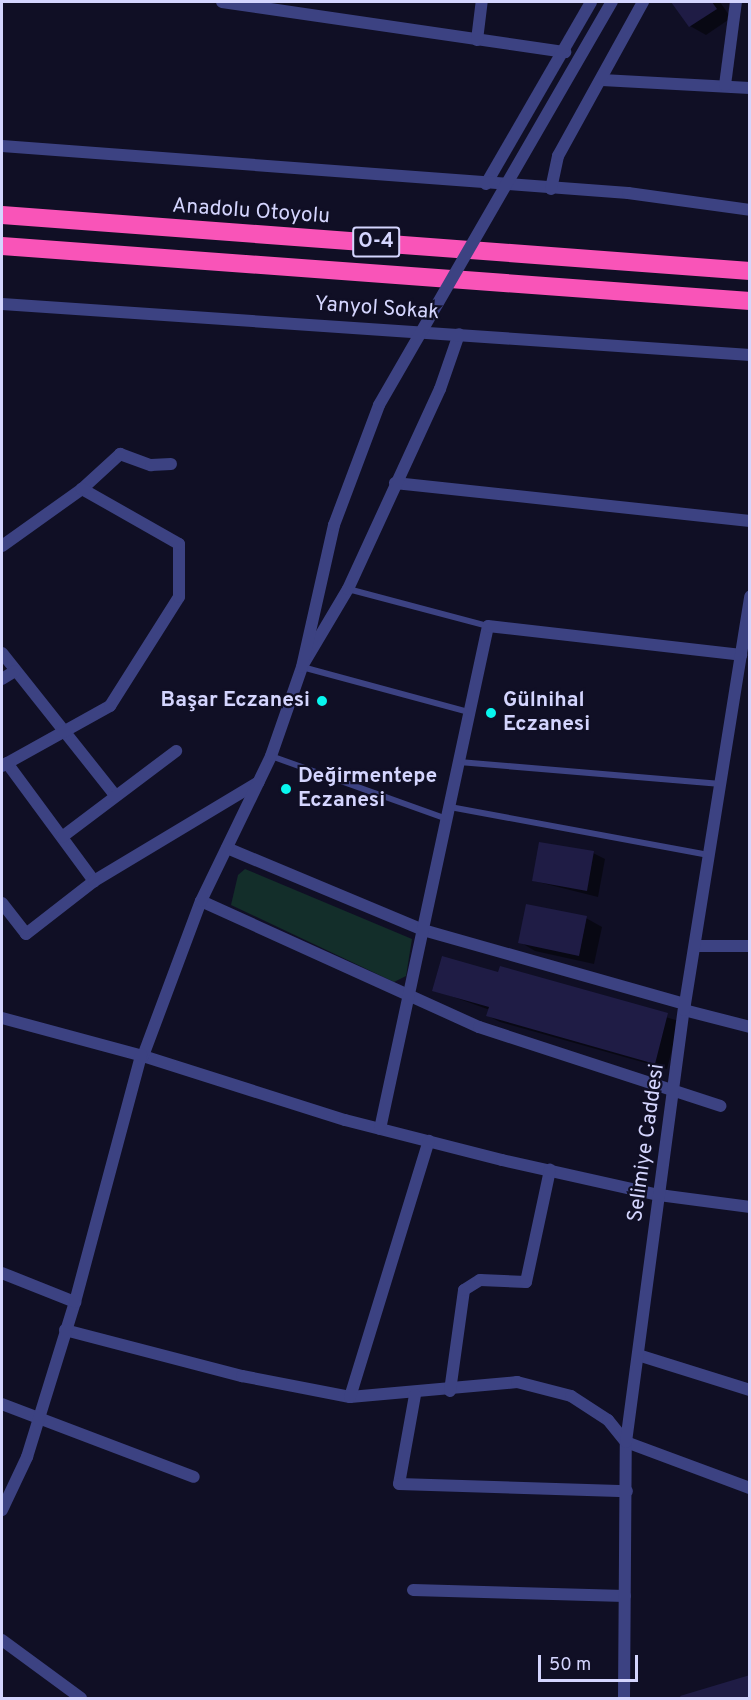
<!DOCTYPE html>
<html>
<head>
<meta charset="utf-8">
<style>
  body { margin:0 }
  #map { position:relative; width:751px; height:1700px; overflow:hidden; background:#100f25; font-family:Overpass,sans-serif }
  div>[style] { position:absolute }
  .green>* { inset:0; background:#132e2a }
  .shadow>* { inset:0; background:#0007 }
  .building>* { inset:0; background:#1f1c45 }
  .service>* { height:6px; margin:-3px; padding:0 3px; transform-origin:3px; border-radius:3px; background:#3c4282 }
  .minor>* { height:12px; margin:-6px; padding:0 6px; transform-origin:6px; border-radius:6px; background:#3c4282 }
  .tertiary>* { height:12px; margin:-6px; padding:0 6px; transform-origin:6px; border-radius:6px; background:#3c4282 }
  .motorway>* { height:18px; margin:-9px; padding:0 9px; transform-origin:9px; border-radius:9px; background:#f954b8 }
  .tertiary-bridge>* { height:12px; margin:-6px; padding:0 6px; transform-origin:6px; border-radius:6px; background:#3c4282 }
  .dots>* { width:16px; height:16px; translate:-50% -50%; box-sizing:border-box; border:3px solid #100f25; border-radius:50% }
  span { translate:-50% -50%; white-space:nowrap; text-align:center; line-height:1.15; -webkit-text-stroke:4.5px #100f25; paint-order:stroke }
  .shield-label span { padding:2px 4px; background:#100f25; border:2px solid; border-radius:4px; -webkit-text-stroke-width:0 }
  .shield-label { font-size:20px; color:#d4d5fe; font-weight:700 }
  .street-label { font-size:21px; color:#d4d5fe }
  .poi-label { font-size:21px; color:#d4d5fe; font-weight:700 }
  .right { translate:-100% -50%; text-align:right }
  .left { translate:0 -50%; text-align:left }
  .frame { position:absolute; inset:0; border:3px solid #d4d5fe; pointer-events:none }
  .scale { position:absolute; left:538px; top:1655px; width:100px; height:27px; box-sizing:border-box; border:3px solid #d4d5fe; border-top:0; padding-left:8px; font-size:18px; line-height:21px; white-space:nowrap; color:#d4d5fe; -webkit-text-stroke:4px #100f25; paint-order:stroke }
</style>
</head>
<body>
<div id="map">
  <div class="green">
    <i style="clip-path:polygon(245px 869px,412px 939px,406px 976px,394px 982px,231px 905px,238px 875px)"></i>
  </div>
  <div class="shadow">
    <i style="clip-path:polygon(673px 2px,720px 2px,731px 18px,706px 35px,690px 26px)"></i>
    <i style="clip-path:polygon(593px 853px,605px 859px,598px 897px,534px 881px)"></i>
    <i style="clip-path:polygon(586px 918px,602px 927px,594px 964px,535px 951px,520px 942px)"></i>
    <i style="clip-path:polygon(501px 968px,679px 1021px,667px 1069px,500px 1022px,488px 1016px,490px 1010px,434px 990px,499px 974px)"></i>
    <i style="clip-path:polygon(750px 1677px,750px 1698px,679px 1698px)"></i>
  </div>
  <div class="building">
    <i style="clip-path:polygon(671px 2px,712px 2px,717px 9px,689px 27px)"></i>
    <i style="clip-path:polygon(539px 842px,594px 851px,587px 891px,532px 881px)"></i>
    <i style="clip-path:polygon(526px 904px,587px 916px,579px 956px,518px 943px)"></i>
    <i style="clip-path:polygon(442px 956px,498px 972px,500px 966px,668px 1013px,655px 1064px,486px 1016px,489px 1007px,432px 991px)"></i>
    <i style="clip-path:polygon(750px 1675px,750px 1698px,681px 1698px,680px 1696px)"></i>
  </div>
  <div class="service">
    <i style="left:348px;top:589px;width:145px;rotate:14.8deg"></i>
    <i style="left:302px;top:667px;width:173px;rotate:15.1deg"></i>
    <i style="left:271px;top:756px;width:187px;rotate:19.7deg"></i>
    <i style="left:459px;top:762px;width:263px;rotate:4.8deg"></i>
    <i style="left:450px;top:807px;width:263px;rotate:10.5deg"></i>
  </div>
  <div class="minor">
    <i style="left:222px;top:2px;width:347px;rotate:8.3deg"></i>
    <i style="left:477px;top:40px;width:38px;rotate:-83deg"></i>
    <i style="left:602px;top:80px;width:148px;rotate:3.1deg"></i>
    <i style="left:725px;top:85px;width:84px;rotate:-82.5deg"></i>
    <i style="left:486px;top:184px;width:210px;rotate:-60deg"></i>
    <i style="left:395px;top:483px;width:357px;rotate:6.1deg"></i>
    <i style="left:2px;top:546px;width:98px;rotate:-35.5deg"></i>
    <i style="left:82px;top:489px;width:52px;rotate:-42.6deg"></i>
    <i style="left:120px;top:454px;width:33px;rotate:20deg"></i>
    <i style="left:151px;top:465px;width:20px;rotate:-3deg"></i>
    <i style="left:2px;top:653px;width:181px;rotate:51.5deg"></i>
    <i style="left:304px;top:663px;width:86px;rotate:-59.3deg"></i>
    <i style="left:348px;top:589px;width:220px;rotate:-65.3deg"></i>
    <i style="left:440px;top:389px;width:58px;rotate:-70.9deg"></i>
    <i style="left:2px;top:679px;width:15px;rotate:-32deg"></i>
    <i style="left:7px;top:763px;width:147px;rotate:53.6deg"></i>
    <i style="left:2px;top:766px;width:124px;rotate:-29.1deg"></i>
    <i style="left:110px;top:706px;width:129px;rotate:-57.7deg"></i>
    <i style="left:179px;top:597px;width:53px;rotate:-90deg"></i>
    <i style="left:179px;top:544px;width:112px;rotate:-150.4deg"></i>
    <i style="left:62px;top:837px;width:143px;rotate:-37deg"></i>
    <i style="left:227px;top:848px;width:212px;rotate:22.7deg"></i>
    <i style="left:423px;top:930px;width:272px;rotate:15.8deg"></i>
    <i style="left:201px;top:901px;width:305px;rotate:24.4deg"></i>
    <i style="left:479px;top:1027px;width:254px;rotate:18.1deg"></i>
    <i style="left:2px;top:903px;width:39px;rotate:52deg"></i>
    <i style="left:26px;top:934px;width:86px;rotate:-37.9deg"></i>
    <i style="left:94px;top:881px;width:192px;rotate:-31deg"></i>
    <i style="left:695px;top:946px;width:55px"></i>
    <i style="left:684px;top:1010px;width:68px;rotate:14.4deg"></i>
    <i style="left:143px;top:1056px;width:212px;rotate:17.6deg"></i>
    <i style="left:345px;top:1120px;width:162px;rotate:14.3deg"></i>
    <i style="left:502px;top:1160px;width:161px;rotate:12.6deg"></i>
    <i style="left:659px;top:1195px;width:92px;rotate:7.5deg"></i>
    <i style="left:380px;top:1129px;width:514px;rotate:-77.88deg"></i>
    <i style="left:488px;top:626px;width:255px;rotate:6.5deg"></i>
    <i style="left:2px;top:1273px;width:79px;rotate:21.7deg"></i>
    <i style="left:65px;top:1330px;width:183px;rotate:14.6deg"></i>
    <i style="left:242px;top:1376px;width:110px;rotate:11deg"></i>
    <i style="left:350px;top:1397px;width:168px;rotate:-5.1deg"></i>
    <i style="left:517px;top:1382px;width:56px;rotate:14.5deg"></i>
    <i style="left:571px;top:1396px;width:44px;rotate:33deg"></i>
    <i style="left:608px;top:1420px;width:28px;rotate:51deg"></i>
    <i style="left:638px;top:1355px;width:117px;rotate:17.4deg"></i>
    <i style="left:450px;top:1391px;width:102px;rotate:-82.1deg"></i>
    <i style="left:464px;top:1290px;width:19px;rotate:-32deg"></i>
    <i style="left:480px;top:1280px;width:46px;rotate:2.5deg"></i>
    <i style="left:526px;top:1282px;width:115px;rotate:-77.9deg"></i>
    <i style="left:415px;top:1395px;width:90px;rotate:100.2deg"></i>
    <i style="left:399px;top:1484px;width:228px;rotate:1.8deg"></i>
    <i style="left:350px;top:1397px;width:268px;rotate:-72.9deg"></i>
    <i style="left:2px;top:1404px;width:205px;rotate:20.8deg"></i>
    <i style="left:413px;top:1590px;width:212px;rotate:1.6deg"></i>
    <i style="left:2px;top:1640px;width:98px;rotate:36.3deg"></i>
  </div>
  <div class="tertiary">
    <i style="left:2px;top:146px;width:628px;rotate:4.29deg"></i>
    <i style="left:628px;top:193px;width:123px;rotate:7.9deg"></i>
    <i style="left:551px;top:189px;width:34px;rotate:-78deg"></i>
    <i style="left:558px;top:156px;width:176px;rotate:-61.1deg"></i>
    <i style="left:2px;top:304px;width:750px;rotate:3.9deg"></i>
    <i style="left:2px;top:1018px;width:146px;rotate:15.1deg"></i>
    <i style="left:143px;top:1056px;width:165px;rotate:-69.5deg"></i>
    <i style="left:201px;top:901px;width:161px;rotate:-64.2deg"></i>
    <i style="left:271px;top:756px;width:94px;rotate:-70.8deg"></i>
    <i style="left:302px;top:667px;width:146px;rotate:-77.3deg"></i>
    <i style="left:334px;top:525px;width:128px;rotate:-69.4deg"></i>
    <i style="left:626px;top:1442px;width:132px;rotate:20.4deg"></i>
    <i style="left:2px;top:1510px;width:59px;rotate:-64.7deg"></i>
    <i style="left:27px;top:1457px;width:162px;rotate:-72.8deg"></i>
    <i style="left:75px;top:1302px;width:256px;rotate:-75deg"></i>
    <i style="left:624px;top:1698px;width:256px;rotate:-89.6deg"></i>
    <i style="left:626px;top:1442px;width:436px;rotate:-82.4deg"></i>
    <i style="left:684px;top:1010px;width:419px;rotate:-80.9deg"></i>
  </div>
  <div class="motorway">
    <i style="left:2px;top:215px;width:750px;rotate:4.28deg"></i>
    <i style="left:2px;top:246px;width:750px;rotate:4.21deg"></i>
  </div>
  <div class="tertiary-bridge">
    <i style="left:379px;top:405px;width:466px;rotate:-60deg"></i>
  </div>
  <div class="dots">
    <i style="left:322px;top:701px;background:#08f6ef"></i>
    <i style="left:491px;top:713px;background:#08f6ef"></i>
    <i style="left:286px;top:789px;background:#08f6ef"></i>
  </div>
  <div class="shield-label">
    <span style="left:376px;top:242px">O-4</span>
  </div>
  <div class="street-label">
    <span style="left:251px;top:212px;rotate:4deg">Anadolu Otoyolu</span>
    <span style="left:377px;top:309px;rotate:4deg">Yanyol Sokak</span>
    <span style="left:647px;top:1143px;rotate:-82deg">Selimiye Caddesi</span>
  </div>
  <div class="poi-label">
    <span class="right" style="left:310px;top:701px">Başar Eczanesi</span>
    <span class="left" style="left:503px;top:713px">Gülnihal<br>Eczanesi</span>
    <span class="left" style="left:298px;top:789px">Değirmentepe<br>Eczanesi</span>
  </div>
  <div class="frame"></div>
  <div class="scale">50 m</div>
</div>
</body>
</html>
